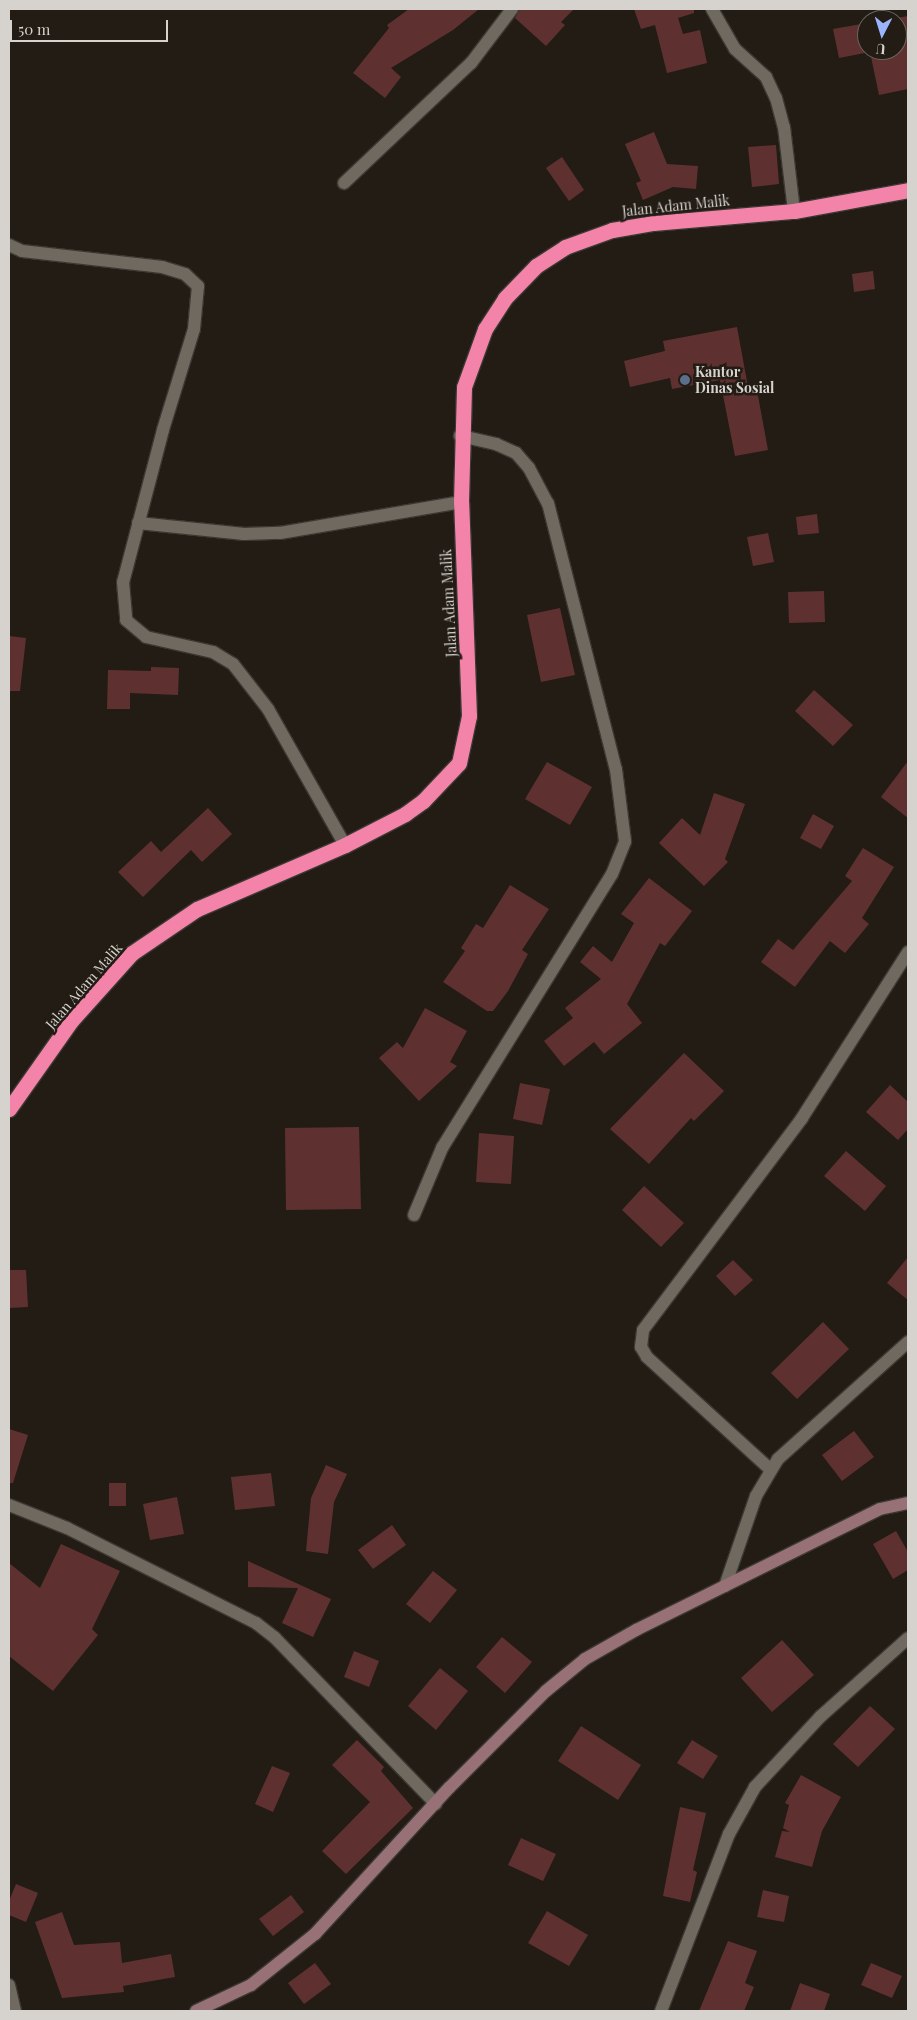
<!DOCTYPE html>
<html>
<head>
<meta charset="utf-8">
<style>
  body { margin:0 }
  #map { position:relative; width:917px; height:2020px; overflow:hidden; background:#221c15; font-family:"Playfair Display",serif }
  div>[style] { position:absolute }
  .building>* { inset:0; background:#5e3130 }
  .roads { filter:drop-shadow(1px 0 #3c3833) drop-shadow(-1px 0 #3c3833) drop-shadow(0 1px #3c3833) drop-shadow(0 -1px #3c3833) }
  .street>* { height:12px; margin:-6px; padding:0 6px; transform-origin:6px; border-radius:6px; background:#706960 }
  .secondary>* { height:12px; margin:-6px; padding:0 6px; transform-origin:6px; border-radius:6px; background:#987176 }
  .highway>* { height:15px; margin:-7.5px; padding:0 7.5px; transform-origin:7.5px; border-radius:7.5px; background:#f483a9 }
  .dots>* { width:14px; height:14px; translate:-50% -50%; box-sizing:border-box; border:2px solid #221c15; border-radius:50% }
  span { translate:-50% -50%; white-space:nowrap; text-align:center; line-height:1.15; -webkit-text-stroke:5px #221c15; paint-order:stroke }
  .street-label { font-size:14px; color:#d6d2cd }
  .poi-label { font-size:14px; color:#d6d2cd; font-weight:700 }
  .left { translate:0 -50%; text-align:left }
  .frame { position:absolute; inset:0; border:10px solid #d6d2cd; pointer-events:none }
  .north { position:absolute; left:857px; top:10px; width:50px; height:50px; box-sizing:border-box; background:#221c15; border:1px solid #6a655f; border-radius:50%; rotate:185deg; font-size:14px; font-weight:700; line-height:20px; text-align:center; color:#d6d2cd }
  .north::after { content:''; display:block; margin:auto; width:18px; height:22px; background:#9cb4fd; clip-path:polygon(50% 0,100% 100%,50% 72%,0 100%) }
  .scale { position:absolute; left:10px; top:20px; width:158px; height:22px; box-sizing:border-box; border:2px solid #d6d2cd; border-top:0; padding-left:6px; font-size:15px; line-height:18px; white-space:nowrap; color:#d6d2cd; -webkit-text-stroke:4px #221c15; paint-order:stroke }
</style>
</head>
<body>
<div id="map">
  <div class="building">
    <i style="clip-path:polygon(409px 9px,479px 9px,453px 30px,391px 68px,401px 77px,385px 98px,353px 73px,389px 28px,387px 25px)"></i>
    <i style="clip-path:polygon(520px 9px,574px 9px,561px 22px,565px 25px,546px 46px,515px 18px)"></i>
    <i style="clip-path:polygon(634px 9px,694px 9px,694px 13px,678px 18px,683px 34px,700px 30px,707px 63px,667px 73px,655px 25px,641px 29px)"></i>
    <i style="clip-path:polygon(908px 16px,908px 89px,879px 95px,870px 52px,839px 58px,833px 29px,867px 23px,867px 50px,897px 50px,897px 20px,884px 20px)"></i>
    <i style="clip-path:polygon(654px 132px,667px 164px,698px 166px,696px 189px,673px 187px,643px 200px,636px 183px,641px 181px,625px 144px)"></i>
    <i style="clip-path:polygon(776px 145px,779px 184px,752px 187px,748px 147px)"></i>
    <i style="clip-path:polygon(562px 157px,584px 190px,569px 201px,546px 168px)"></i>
    <i style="clip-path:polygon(873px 271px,875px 289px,854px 292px,852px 274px)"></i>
    <i style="clip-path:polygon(737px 327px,748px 387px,756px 385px,768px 450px,735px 456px,720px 380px,672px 389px,670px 378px,630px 387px,624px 361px,665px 351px,663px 341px)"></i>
    <i style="clip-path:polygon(817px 514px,819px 533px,798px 535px,796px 517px)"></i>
    <i style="clip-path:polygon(768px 533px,774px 562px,753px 566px,747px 537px)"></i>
    <i style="clip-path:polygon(824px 591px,825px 622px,789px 623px,788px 592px)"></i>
    <i style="clip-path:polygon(560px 608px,575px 675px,541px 682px,527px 615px)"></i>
    <i style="clip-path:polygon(9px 636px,26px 638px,20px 691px,9px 691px)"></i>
    <i style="clip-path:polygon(151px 667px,179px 668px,178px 695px,130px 693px,130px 709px,107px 709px,108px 670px,151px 671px)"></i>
    <i style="clip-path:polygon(814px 690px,853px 725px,833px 746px,795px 711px)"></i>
    <i style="clip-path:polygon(908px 761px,908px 818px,881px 797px)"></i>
    <i style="clip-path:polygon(547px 762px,592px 787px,570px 825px,525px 799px)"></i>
    <i style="clip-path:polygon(714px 793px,745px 804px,725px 859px,728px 862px,704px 886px,659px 843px,682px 818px,700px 835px)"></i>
    <i style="clip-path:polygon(208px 808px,232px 834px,202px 862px,191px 850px,143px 897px,118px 872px,151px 841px,161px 852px)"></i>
    <i style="clip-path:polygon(813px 814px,834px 826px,821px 849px,800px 838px)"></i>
    <i style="clip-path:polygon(863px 848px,894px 867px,862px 918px,869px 924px,845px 953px,830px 941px,795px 987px,761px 962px,778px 939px,793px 950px,852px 881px,845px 876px)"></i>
    <i style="clip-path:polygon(649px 878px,692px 911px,665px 946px,660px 943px,627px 1004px,642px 1023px,604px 1054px,594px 1042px,564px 1066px,544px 1041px,573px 1018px,565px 1008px,601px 979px,580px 962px,593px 946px,612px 962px,634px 923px,621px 914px)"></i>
    <i style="clip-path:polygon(510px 885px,549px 909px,522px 950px,528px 954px,508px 991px,493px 1011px,487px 1011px,443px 982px,465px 951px,461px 948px,476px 924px,483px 928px)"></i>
    <i style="clip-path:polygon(425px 1008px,467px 1031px,450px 1062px,457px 1066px,419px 1101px,379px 1058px,397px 1042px,403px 1048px)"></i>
    <i style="clip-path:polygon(684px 1053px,724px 1091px,694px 1121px,691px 1118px,649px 1164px,610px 1129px)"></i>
    <i style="clip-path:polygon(520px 1083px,550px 1089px,542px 1125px,513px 1119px)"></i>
    <i style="clip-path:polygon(890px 1085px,908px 1102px,908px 1129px,898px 1140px,866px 1112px)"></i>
    <i style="clip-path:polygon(359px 1127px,361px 1209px,286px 1210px,285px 1128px)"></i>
    <i style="clip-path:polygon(479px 1133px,514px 1136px,511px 1184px,476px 1182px)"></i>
    <i style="clip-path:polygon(846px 1151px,886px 1186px,865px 1211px,824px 1176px)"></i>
    <i style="clip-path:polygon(644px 1186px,684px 1223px,661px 1247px,622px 1210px)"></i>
    <i style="clip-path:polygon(908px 1257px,908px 1300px,887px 1283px)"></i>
    <i style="clip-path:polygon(733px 1260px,753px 1280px,735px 1296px,716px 1276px)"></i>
    <i style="clip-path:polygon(9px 1270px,26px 1270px,28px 1307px,9px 1308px)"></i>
    <i style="clip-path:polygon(823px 1322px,849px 1349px,797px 1399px,771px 1373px)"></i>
    <i style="clip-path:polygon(9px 1429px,28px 1435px,13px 1483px,9px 1483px)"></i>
    <i style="clip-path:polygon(854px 1431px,874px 1457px,842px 1481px,822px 1455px)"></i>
    <i style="clip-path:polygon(326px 1465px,347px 1474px,334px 1502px,328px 1554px,306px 1551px,311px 1498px)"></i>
    <i style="clip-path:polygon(271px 1473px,275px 1506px,235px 1510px,231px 1477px)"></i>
    <i style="clip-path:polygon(109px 1483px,126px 1483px,126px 1506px,109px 1506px)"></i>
    <i style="clip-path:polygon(177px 1497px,184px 1534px,150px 1540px,143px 1504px)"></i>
    <i style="clip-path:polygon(392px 1525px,406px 1545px,373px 1569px,358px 1550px)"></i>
    <i style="clip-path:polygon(896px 1531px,908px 1552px,908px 1570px,893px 1579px,873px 1544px)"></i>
    <i style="clip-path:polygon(61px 1544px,120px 1571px,92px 1629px,98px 1635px,53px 1691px,9px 1656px,9px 1563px,40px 1588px)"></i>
    <i style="clip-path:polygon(248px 1561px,331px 1599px,313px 1637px,282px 1623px,298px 1588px,248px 1587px)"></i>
    <i style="clip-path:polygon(433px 1571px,457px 1590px,430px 1623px,406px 1604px)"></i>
    <i style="clip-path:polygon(502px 1637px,532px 1662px,505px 1693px,476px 1667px)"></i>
    <i style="clip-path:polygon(782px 1640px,814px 1675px,772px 1712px,741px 1678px)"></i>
    <i style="clip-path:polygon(354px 1651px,379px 1661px,369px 1687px,344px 1677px)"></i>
    <i style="clip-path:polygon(440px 1668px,468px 1691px,436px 1730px,408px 1706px)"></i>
    <i style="clip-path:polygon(870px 1706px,895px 1729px,858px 1767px,833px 1744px)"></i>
    <i style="clip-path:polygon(581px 1726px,641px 1765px,618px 1800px,558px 1761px)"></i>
    <i style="clip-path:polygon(357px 1740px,384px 1767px,381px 1771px,413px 1808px,346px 1874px,322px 1851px,370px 1802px,332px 1765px)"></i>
    <i style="clip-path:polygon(692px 1740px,718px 1756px,703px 1779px,677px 1763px)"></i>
    <i style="clip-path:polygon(272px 1766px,290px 1773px,273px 1812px,255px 1804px)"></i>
    <i style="clip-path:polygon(801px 1775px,841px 1797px,822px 1831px,812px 1867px,775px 1857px,782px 1831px,790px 1832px,783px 1828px,789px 1805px,785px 1803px)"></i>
    <i style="clip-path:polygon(680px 1807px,706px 1813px,693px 1870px,697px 1872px,690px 1902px,663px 1896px)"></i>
    <i style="clip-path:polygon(521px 1838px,556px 1854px,543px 1881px,508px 1865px)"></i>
    <i style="clip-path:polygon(16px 1884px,38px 1893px,26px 1922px,9px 1915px,9px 1901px)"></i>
    <i style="clip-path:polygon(763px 1890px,789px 1896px,784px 1922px,757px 1917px)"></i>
    <i style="clip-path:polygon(291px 1895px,304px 1912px,273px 1936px,259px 1919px)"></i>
    <i style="clip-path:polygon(547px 1911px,588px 1935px,569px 1966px,528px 1943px)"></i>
    <i style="clip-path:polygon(62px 1912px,74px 1945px,120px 1942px,122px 1963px,171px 1954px,175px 1977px,123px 1986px,124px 1992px,62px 1998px,35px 1922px)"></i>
    <i style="clip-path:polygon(728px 1941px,757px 1951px,745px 1983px,754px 1987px,744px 2011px,699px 2011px)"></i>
    <i style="clip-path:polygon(315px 1963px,331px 1984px,304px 2004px,288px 1983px)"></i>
    <i style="clip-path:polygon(871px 1963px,902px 1976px,892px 1998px,861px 1985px)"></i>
    <i style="clip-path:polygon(800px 1983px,830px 1994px,824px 2011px,790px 2011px)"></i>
  </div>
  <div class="roads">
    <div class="street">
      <i style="left:712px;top:9px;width:46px;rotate:60.1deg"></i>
      <i style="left:735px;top:49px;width:42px;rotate:42.1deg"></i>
      <i style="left:766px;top:77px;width:23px;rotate:65deg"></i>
      <i style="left:776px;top:98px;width:30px;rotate:75deg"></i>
      <i style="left:784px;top:127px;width:85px;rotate:83.2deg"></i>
      <i style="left:344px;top:183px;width:175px;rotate:-43.4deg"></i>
      <i style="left:471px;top:63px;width:68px;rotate:-52.8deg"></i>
      <i style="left:9px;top:245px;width:14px;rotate:25deg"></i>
      <i style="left:22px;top:251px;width:141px;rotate:6.5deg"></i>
      <i style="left:162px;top:267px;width:24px;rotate:17deg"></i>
      <i style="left:185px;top:274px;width:18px;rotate:43deg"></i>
      <i style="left:198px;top:286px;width:43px;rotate:95.3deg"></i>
      <i style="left:194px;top:329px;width:106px;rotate:107.1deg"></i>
      <i style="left:163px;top:430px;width:157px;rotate:104.7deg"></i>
      <i style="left:123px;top:582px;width:38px;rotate:85deg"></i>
      <i style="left:126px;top:620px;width:26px;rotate:40deg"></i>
      <i style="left:146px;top:637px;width:69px;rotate:12.6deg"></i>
      <i style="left:213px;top:652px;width:23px;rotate:31deg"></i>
      <i style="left:233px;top:664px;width:57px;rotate:52.1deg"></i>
      <i style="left:268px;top:709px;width:156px;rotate:60.5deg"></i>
      <i style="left:138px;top:523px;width:107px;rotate:5.9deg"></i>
      <i style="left:244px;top:534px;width:36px;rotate:-2deg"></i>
      <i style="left:280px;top:533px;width:184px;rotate:-9.7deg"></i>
      <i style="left:414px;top:1215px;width:73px;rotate:-67.3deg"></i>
      <i style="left:442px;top:1148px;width:322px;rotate:-58.2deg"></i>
      <i style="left:612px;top:874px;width:35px;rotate:-68deg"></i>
      <i style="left:625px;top:841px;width:72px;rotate:-97.2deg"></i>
      <i style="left:616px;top:770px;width:275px;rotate:-104.3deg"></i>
      <i style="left:548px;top:504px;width:41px;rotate:-117.8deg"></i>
      <i style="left:529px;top:468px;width:20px;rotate:-131deg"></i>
      <i style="left:516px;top:453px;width:22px;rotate:-156deg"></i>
      <i style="left:496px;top:444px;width:37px;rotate:-167deg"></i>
      <i style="left:771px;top:1470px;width:168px;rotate:-137.7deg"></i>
      <i style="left:647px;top:1357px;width:12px;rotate:-121deg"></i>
      <i style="left:641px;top:1347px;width:17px;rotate:-83deg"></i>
      <i style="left:643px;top:1330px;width:265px;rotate:-53.1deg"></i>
      <i style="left:802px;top:1118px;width:197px;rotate:-57.4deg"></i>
      <i style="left:9px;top:1505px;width:62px;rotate:21.6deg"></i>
      <i style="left:67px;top:1528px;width:212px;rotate:26.7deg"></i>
      <i style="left:256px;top:1623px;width:24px;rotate:38deg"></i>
      <i style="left:275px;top:1638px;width:231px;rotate:45.9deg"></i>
      <i style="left:725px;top:1586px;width:95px;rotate:-71deg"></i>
      <i style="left:756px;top:1496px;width:43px;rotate:-59.3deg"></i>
      <i style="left:778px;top:1459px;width:175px;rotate:-42deg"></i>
      <i style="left:9px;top:1985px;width:27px;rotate:77deg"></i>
      <i style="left:661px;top:2011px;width:190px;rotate:-69deg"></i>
      <i style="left:729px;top:1834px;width:54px;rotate:-61deg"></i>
      <i style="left:755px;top:1787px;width:96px;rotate:-47.1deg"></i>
      <i style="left:820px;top:1717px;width:118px;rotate:-41.9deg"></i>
    </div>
    <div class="secondary">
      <i style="left:196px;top:2011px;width:61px;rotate:-25.3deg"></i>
      <i style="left:251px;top:1985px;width:82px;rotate:-38.6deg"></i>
      <i style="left:315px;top:1934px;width:198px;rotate:-47.5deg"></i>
      <i style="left:449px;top:1788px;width:137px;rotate:-45deg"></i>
      <i style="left:546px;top:1691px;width:50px;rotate:-39.4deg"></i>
      <i style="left:585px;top:1659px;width:59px;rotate:-29.6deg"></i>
      <i style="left:636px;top:1630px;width:272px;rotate:-26.4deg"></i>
      <i style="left:880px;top:1509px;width:29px;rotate:-12deg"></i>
    </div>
    <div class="highway">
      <i style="left:9px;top:1109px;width:108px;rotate:-54.8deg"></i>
      <i style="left:71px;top:1021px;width:91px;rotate:-48.1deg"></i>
      <i style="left:132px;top:953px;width:78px;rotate:-34.1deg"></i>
      <i style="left:197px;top:909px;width:161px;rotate:-23.4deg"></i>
      <i style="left:345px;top:845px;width:68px;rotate:-27.3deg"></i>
      <i style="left:405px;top:814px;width:22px;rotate:-36deg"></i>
      <i style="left:423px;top:801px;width:52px;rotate:-46.5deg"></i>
      <i style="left:459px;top:763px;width:48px;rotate:-78deg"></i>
      <i style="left:469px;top:716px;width:214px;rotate:-92.1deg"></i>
      <i style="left:461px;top:502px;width:115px;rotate:-88.5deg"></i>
      <i style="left:464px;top:387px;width:62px;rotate:-70.1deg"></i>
      <i style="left:485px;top:329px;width:37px;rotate:-57deg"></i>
      <i style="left:505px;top:298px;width:45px;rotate:-45.9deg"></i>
      <i style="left:536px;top:266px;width:35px;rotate:-33deg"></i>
      <i style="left:565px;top:247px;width:50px;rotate:-19.9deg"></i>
      <i style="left:612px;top:230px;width:42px;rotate:-9.7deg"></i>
      <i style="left:653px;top:223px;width:142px;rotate:-4.9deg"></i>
      <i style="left:794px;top:211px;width:116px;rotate:-10.4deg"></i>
    </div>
  </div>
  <div class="dots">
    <i style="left:685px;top:380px;background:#5c6f8a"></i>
  </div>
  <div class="street-label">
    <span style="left:676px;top:206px;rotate:-6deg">Jalan Adam Malik</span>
    <span style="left:449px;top:603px;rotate:-93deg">Jalan Adam Malik</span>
    <span style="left:84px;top:986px;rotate:-49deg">Jalan Adam Malik</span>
  </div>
  <div class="poi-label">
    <span class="left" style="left:695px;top:380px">Kantor<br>Dinas Sosial</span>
  </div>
  <div class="frame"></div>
  <div class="north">U</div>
  <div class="scale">50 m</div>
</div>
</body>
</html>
